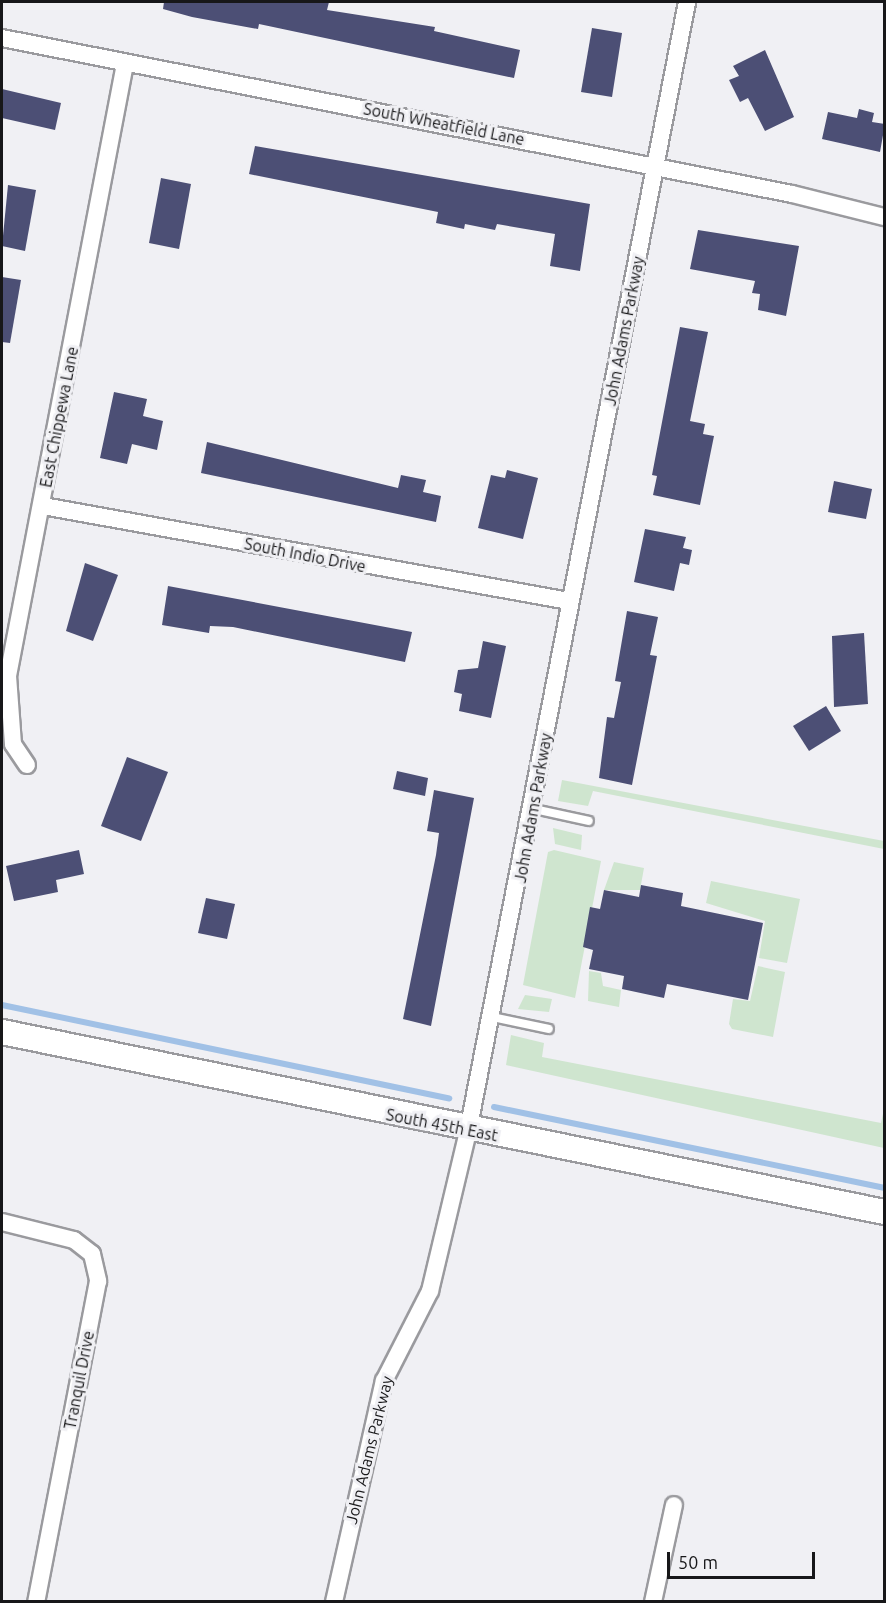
<!DOCTYPE html>
<html>
<head>
<meta charset="utf-8">
<style>
  body { margin:0 }
  #map { position:relative; width:886px; height:1603px; overflow:hidden; background:#f0f0f4; font-family:Ubuntu,sans-serif }
  div>[style] { position:absolute }
  .green>* { inset:0; background:#cfe5cf }
  .stream>* { height:6px; margin:-3px; padding:0 3px; transform-origin:3px; border-radius:3px; background:#a1c1e6 }
  .building>* { inset:0; background:#4c4f75 }
  .roads { filter:drop-shadow(2px 0 #9a9a9e) drop-shadow(-2px 0 #9a9a9e) drop-shadow(0 2px #9a9a9e) drop-shadow(0 -2px #9a9a9e) }
  .service>* { height:8px; margin:-4px; padding:0 4px; transform-origin:4px; border-radius:4px; background:#fff }
  .minor>* { height:16px; margin:-8px; padding:0 8px; transform-origin:8px; border-radius:8px; background:#fff }
  .secondary>* { height:24px; margin:-12px; padding:0 12px; transform-origin:12px; border-radius:12px; background:#fff }
  span { translate:-50% -50%; white-space:nowrap; text-align:center; line-height:1.15; -webkit-text-stroke:6px #f0f0f4; paint-order:stroke }
  .street-label { font-size:16px; color:#171719 }
  .frame { position:absolute; inset:0; border:3px solid #171719; pointer-events:none }
  .scale { position:absolute; left:667px; top:1552px; width:148px; height:27px; box-sizing:border-box; border:3px solid #171719; border-top:0; padding-left:8px; font-size:18px; line-height:21px; white-space:nowrap; color:#171719; -webkit-text-stroke:4px #f0f0f4; paint-order:stroke }
</style>
</head>
<body>
<div id="map">
  <div class="green">
    <i style="clip-path:polygon(562px 780px,884px 841px,884px 849px,593px 791px,588px 806px,558px 801px)"></i>
    <i style="clip-path:polygon(553px 828px,582px 835px,581px 850px,555px 844px)"></i>
    <i style="clip-path:polygon(554px 850px,601px 861px,575px 998px,523px 985px,548px 852px)"></i>
    <i style="clip-path:polygon(614px 862px,644px 868px,640px 890px,604px 890px)"></i>
    <i style="clip-path:polygon(711px 881px,800px 899px,787px 963px,759px 958px,765px 921px,706px 903px)"></i>
    <i style="clip-path:polygon(758px 966px,785px 972px,773px 1037px,732px 1029px,729px 1024px,733px 999px,750px 1001px)"></i>
    <i style="clip-path:polygon(589px 971px,601px 973px,603px 986px,621px 990px,619px 1007px,588px 1001px)"></i>
    <i style="clip-path:polygon(525px 995px,552px 999px,549px 1012px,518px 1009px)"></i>
    <i style="clip-path:polygon(511px 1035px,544px 1043px,542px 1057px,881px 1123px,884px 1109px,884px 1148px,506px 1065px)"></i>
  </div>
  <div class="stream">
    <i style="left:2px;top:1005px;width:457px;rotate:11.8deg"></i>
    <i style="left:494px;top:1107px;width:398px;rotate:11.7deg"></i>
  </div>
  <div class="building">
    <i style="clip-path:polygon(164px 2px,329px 2px,327px 10px,435px 27px,434px 31px,520px 50px,514px 78px,259px 24px,258px 29px,192px 17px,163px 9px)"></i>
    <i style="clip-path:polygon(592px 28px,622px 33px,612px 97px,581px 92px)"></i>
    <i style="clip-path:polygon(765px 50px,794px 117px,765px 131px,748px 98px,740px 102px,729px 80px,739px 76px,733px 66px)"></i>
    <i style="clip-path:polygon(2px 89px,61px 103px,55px 130px,2px 118px)"></i>
    <i style="clip-path:polygon(859px 109px,874px 113px,872px 122px,885px 124px,880px 152px,822px 139px,828px 112px,857px 118px)"></i>
    <i style="clip-path:polygon(255px 146px,590px 204px,580px 271px,550px 266px,555px 234px,497px 224px,495px 230px,465px 224px,464px 229px,436px 223px,438px 212px,249px 174px)"></i>
    <i style="clip-path:polygon(161px 178px,191px 184px,179px 249px,149px 243px)"></i>
    <i style="clip-path:polygon(8px 185px,36px 190px,25px 251px,2px 246px)"></i>
    <i style="clip-path:polygon(698px 230px,799px 246px,786px 316px,758px 310px,760px 294px,752px 293px,755px 281px,690px 269px)"></i>
    <i style="clip-path:polygon(2px 277px,21px 280px,10px 343px,2px 342px)"></i>
    <i style="clip-path:polygon(680px 327px,708px 332px,690px 421px,705px 424px,703px 434px,714px 436px,700px 505px,653px 495px,657px 476px,652px 475px)"></i>
    <i style="clip-path:polygon(114px 392px,147px 399px,143px 416px,163px 421px,157px 450px,132px 444px,127px 464px,100px 458px)"></i>
    <i style="clip-path:polygon(207px 442px,398px 488px,401px 475px,426px 480px,423px 492px,441px 496px,436px 522px,201px 473px)"></i>
    <i style="clip-path:polygon(507px 470px,538px 478px,523px 539px,478px 528px,491px 475px,505px 478px)"></i>
    <i style="clip-path:polygon(834px 481px,872px 489px,866px 519px,828px 512px)"></i>
    <i style="clip-path:polygon(645px 529px,686px 537px,683px 548px,692px 550px,689px 565px,680px 563px,674px 591px,634px 582px)"></i>
    <i style="clip-path:polygon(85px 563px,118px 575px,93px 641px,66px 631px)"></i>
    <i style="clip-path:polygon(168px 586px,412px 632px,405px 662px,233px 627px,210px 626px,209px 633px,162px 625px)"></i>
    <i style="clip-path:polygon(627px 611px,658px 617px,650px 655px,657px 656px,632px 785px,599px 778px,607px 717px,614px 718px,621px 682px,615px 681px)"></i>
    <i style="clip-path:polygon(864px 633px,868px 704px,834px 707px,832px 636px)"></i>
    <i style="clip-path:polygon(483px 641px,506px 646px,491px 718px,459px 711px,462px 694px,454px 692px,458px 670px,478px 668px)"></i>
    <i style="clip-path:polygon(826px 706px,841px 731px,809px 751px,793px 726px)"></i>
    <i style="clip-path:polygon(127px 757px,168px 772px,141px 841px,101px 826px)"></i>
    <i style="clip-path:polygon(397px 771px,428px 778px,425px 796px,393px 789px)"></i>
    <i style="clip-path:polygon(434px 790px,474px 798px,431px 1026px,403px 1019px,436px 855px,439px 833px,427px 831px)"></i>
    <i style="clip-path:polygon(79px 850px,84px 874px,56px 880px,58px 892px,14px 901px,6px 866px)"></i>
    <i style="clip-path:polygon(641px 885px,683px 893px,681px 906px,763px 923px,748px 1000px,667px 984px,664px 998px,622px 989px,624px 976px,589px 969px,593px 950px,583px 947px,590px 907px,600px 909px,604px 890px,639px 897px)"></i>
    <i style="clip-path:polygon(206px 898px,235px 904px,227px 939px,198px 933px)"></i>
  </div>
  <div class="roads">
    <div class="service">
      <i style="left:534px;top:809px;width:56px;rotate:12.3deg"></i>
      <i style="left:492px;top:1017px;width:58px;rotate:11.9deg"></i>
    </div>
    <div class="minor">
      <i style="left:2px;top:38px;width:805px;rotate:11.17deg"></i>
      <i style="left:792px;top:194px;width:95px;rotate:14deg"></i>
      <i style="left:43px;top:506px;width:535px;rotate:10.24deg"></i>
      <i style="left:27px;top:765px;width:25px;rotate:-124deg"></i>
      <i style="left:13px;top:744px;width:68px;rotate:-94.2deg"></i>
      <i style="left:8px;top:676px;width:623px;rotate:-79.18deg"></i>
      <i style="left:2px;top:1222px;width:74px;rotate:14deg"></i>
      <i style="left:74px;top:1240px;width:23px;rotate:38deg"></i>
      <i style="left:92px;top:1254px;width:28px;rotate:77deg"></i>
      <i style="left:98px;top:1281px;width:327px;rotate:100.9deg"></i>
      <i style="left:334px;top:1602px;width:227px;rotate:-77.3deg"></i>
      <i style="left:384px;top:1381px;width:101px;rotate:-62.9deg"></i>
      <i style="left:430px;top:1291px;width:164px;rotate:-76.6deg"></i>
      <i style="left:468px;top:1131px;width:1150px;rotate:-79.02deg"></i>
      <i style="left:653px;top:1602px;width:99px;rotate:-77.8deg"></i>
    </div>
    <div class="secondary">
      <i style="left:2px;top:1032px;width:900px;rotate:11.53deg"></i>
    </div>
  </div>
  <div class="street-label">
    <span style="left:444px;top:124px;rotate:11deg">South Wheatfield Lane</span>
    <span style="left:624px;top:331px;rotate:-79deg">John Adams Parkway</span>
    <span style="left:59px;top:417px;rotate:-79deg">East Chippewa Lane</span>
    <span style="left:305px;top:555px;rotate:11deg">South Indio Drive</span>
    <span style="left:533px;top:808px;rotate:-80deg">John Adams Parkway</span>
    <span style="left:442px;top:1125px;rotate:11deg">South 45th East</span>
    <span style="left:79px;top:1380px;rotate:-79deg">Tranquil Drive</span>
    <span style="left:369px;top:1450px;rotate:-76deg">John Adams Parkway</span>
  </div>
  <div class="frame"></div>
  <div class="scale">50 m</div>
</div>
</body>
</html>
